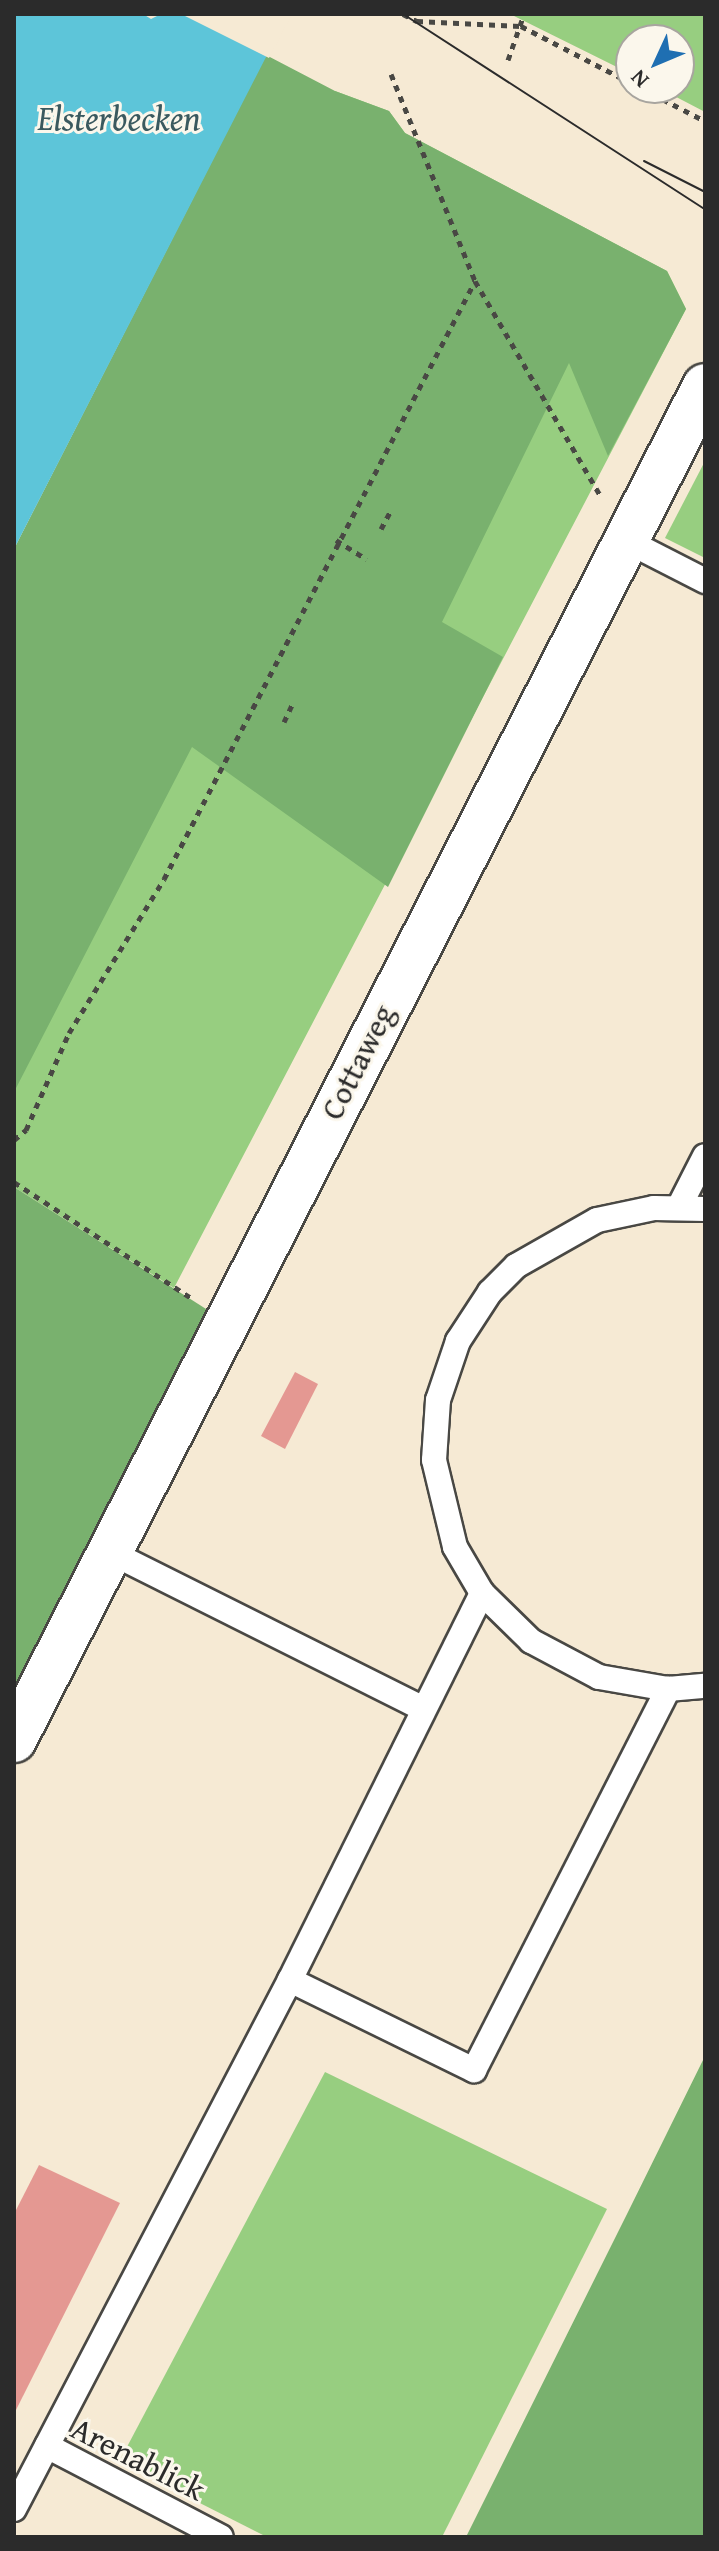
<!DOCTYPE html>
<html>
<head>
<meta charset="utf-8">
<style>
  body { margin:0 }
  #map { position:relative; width:719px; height:2551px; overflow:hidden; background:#f6ead4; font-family:"Gentium Book Plus",serif }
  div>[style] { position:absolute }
  .green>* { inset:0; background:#97ce80 }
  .forest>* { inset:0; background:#79b16e }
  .water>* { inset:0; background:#5dc5d9 }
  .pier>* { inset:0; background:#f6ead4 }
  .building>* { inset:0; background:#e49892 }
  .path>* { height:5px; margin-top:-2.5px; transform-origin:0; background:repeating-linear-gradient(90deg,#494844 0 6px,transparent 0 12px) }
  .roads { filter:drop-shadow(2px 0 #494844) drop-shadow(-2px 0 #494844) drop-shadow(0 2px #494844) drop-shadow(0 -2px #494844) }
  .lane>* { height:24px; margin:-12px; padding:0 12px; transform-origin:12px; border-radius:12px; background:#fff }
  .secondary>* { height:44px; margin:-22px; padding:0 22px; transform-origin:22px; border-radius:22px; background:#fff }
  .tram>* { height:2px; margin:-1px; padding:0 1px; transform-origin:1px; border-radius:1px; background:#2b2b2b }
  span { translate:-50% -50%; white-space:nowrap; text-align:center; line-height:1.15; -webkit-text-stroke:6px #fbf7ec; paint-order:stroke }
  .street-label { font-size:32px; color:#2b2b2b }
  .water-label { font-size:34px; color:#3a595f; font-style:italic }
  .frame { position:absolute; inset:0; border:16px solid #2b2b2b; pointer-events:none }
  .north { position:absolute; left:615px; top:24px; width:80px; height:80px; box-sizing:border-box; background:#fbf7ec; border:2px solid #a8a59f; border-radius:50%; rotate:226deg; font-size:22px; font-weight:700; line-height:32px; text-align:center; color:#2b2b2b }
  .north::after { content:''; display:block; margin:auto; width:28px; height:36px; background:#1f6fb2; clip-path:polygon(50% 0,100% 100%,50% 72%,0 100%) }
</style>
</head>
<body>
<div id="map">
  <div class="green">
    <i style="clip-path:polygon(510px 14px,705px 14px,705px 112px,659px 88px,679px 88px,679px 40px,631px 40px,631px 74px)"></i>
    <i style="clip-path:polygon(335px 91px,389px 111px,405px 133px,667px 271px,686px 309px,174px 1288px,14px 1187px,14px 549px)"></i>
    <i style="clip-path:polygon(705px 461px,705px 558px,665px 538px)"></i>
    <i style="clip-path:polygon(325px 2072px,607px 2209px,442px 2537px,267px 2537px,119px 2462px)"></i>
  </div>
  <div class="forest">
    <i style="clip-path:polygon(266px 55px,335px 91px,389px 111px,405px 133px,667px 271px,686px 309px,608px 456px,569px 363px,442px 622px,503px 657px,388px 887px,192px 747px,14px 1092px,14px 549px)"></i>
    <i style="clip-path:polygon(14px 1187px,225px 1321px,14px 1733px)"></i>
    <i style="clip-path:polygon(705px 2056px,705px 2537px,466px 2537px,628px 2212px)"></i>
  </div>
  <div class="water">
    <i style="clip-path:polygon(14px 14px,143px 14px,151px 19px,161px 14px,288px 14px,14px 549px)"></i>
  </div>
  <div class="pier">
    <i style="clip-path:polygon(181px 14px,292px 14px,269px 58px)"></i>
  </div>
  <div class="building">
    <i style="clip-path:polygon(295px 1372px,318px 1384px,285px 1449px,261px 1436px)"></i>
    <i style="clip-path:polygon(39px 2165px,120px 2203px,14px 2414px,14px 2214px)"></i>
  </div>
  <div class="path">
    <i style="left:403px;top:14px;width:16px;rotate:27deg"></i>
    <i style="left:417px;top:21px;width:104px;rotate:2.8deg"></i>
    <i style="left:521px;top:26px;width:124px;rotate:27.4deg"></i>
    <i style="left:508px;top:60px;width:49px;rotate:-70.8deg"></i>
    <i style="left:391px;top:74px;width:223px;rotate:67.9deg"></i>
    <i style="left:475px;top:281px;width:251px;rotate:59.7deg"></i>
    <i style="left:641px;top:88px;width:72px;rotate:27.3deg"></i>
    <i style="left:381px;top:529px;width:21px;rotate:-62deg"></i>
    <i style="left:336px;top:540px;width:36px;rotate:32deg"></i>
    <i style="left:284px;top:722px;width:21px;rotate:-65deg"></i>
    <i style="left:14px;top:1140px;width:16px;rotate:-40deg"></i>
    <i style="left:26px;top:1130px;width:106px;rotate:-66.1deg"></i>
    <i style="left:69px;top:1033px;width:181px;rotate:-58.3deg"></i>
    <i style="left:164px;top:879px;width:674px;rotate:-62.52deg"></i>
    <i style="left:14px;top:1182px;width:215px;rotate:33.2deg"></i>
  </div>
  <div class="roads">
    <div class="lane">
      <i style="left:627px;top:541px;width:88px;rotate:27.1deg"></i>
      <i style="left:679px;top:1207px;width:57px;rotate:-63deg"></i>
      <i style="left:705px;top:1209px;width:51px;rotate:-178.9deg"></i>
      <i style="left:654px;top:1208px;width:58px;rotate:168.1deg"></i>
      <i style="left:597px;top:1220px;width:93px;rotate:150.4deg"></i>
      <i style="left:516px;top:1266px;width:37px;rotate:135deg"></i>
      <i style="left:490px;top:1292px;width:59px;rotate:123.1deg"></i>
      <i style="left:458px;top:1341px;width:62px;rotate:108.7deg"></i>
      <i style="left:438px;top:1400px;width:60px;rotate:93.8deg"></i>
      <i style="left:434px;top:1460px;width:89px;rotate:76.4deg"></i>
      <i style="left:455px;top:1547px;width:53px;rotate:59.6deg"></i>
      <i style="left:482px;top:1593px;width:69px;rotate:44.4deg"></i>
      <i style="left:531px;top:1641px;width:77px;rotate:27.9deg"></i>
      <i style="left:599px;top:1677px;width:70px;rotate:9.9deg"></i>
      <i style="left:668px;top:1689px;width:37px;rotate:-5deg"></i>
      <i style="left:110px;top:1552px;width:350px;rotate:26.6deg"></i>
      <i style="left:290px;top:1980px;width:205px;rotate:26.1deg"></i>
      <i style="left:474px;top:2070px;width:428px;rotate:-63deg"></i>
      <i style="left:47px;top:2446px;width:196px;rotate:27.6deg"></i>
      <i style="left:14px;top:2509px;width:597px;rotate:-62.45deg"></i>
      <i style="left:290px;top:1980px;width:432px;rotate:-63.6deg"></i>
    </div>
    <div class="secondary">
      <i style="left:14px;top:1740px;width:1520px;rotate:-62.96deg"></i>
    </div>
  </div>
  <div class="tram">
    <i style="left:403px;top:14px;width:359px;rotate:32.9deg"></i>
    <i style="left:644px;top:161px;width:68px;rotate:26.9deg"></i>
  </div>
  <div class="street-label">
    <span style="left:358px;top:1062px;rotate:-63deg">Cottaweg</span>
    <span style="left:138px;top:2459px;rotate:27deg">Arenablick</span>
  </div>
  <div class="water-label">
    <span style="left:119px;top:118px">Elsterbecken</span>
  </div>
  <div class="frame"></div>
  <div class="north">N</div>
</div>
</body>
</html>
